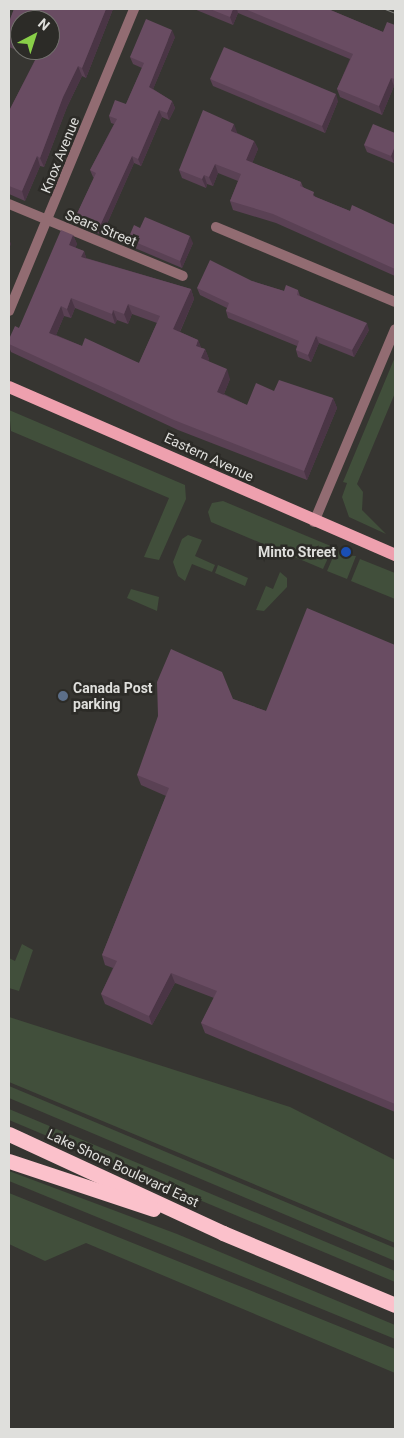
<!DOCTYPE html>
<html>
<head>
<meta charset="utf-8">
<style>
  body { margin:0 }
  #map { position:relative; width:404px; height:1438px; overflow:hidden; background:#363531; font-family:Roboto,sans-serif }
  div>[style] { position:absolute }
  .green>* { inset:0; background:#414f3b }
  .street>* { height:10px; margin:-5px; padding:0 5px; transform-origin:5px; border-radius:5px; background:#926c72 }
  .primary>* { height:12px; margin:-6px; padding:0 6px; transform-origin:6px; border-radius:6px; background:#eea0ae }
  .highway>* { height:15px; margin:-7.5px; padding:0 7.5px; transform-origin:7.5px; border-radius:7.5px; background:#fbc1cb }
  .tram>* { height:1px; margin:-0.5px; padding:0 0.5px; transform-origin:0.5px; border-radius:0.5px; background:#858581 }
  .wall>* { inset:0; background:#5a4154 }
  .shaded-wall>* { inset:0; background:#4a3545 }
  .building>* { inset:0; background:#694c62 }
  .dots>* { width:14px; height:14px; translate:-50% -50%; box-sizing:border-box; border:2px solid #2c2b27; border-radius:50% }
  span { translate:-50% -50%; white-space:nowrap; text-align:center; line-height:1.15; -webkit-text-stroke:5px #2c2b27; paint-order:stroke }
  .street-label { font-size:14px; color:#dfdfdc }
  .poi-label { font-size:14px; color:#dfdfdc; font-weight:700 }
  .right { translate:-100% -50%; text-align:right }
  .left { translate:0 -50%; text-align:left }
  .frame { position:absolute; inset:0; border:10px solid #dfdfdc; pointer-events:none }
  .north { position:absolute; left:10px; top:10px; width:50px; height:50px; box-sizing:border-box; background:#2c2b27; border:1px solid #74736f; border-radius:50%; rotate:40deg; font-size:14px; font-weight:700; line-height:20px; text-align:center; color:#dfdfdc }
  .north::after { content:''; display:block; margin:auto; width:18px; height:22px; background:#89cf48; clip-path:polygon(50% 0,100% 100%,50% 72%,0 100%) }
</style>
</head>
<body>
<div id="map">
  <div class="green">
    <i style="clip-path:polygon(395px 357px,395px 393px,357px 484px,363px 492px,362px 510px,386px 534px,349px 517px,342px 497px,347px 483px,343px 482px)"></i>
    <i style="clip-path:polygon(9px 410px,185px 485px,186px 499px,159px 560px,144px 557px,169px 498px,11px 431px)"></i>
    <i style="clip-path:polygon(223px 501px,333px 547px,323px 569px,211px 522px,208px 512px,212px 503px)"></i>
    <i style="clip-path:polygon(188px 535px,202px 540px,195px 556px,215px 565px,212px 572px,192px 564px,185px 581px,178px 576px,173px 562px,182px 539px)"></i>
    <i style="clip-path:polygon(337px 548px,340px 555px,356px 556px,347px 579px,327px 571px)"></i>
    <i style="clip-path:polygon(360px 559px,395px 573px,395px 599px,351px 581px)"></i>
    <i style="clip-path:polygon(218px 565px,248px 578px,245px 586px,215px 573px)"></i>
    <i style="clip-path:polygon(280px 572px,287px 578px,287px 587px,264px 611px,256px 610px,266px 586px,273px 589px)"></i>
    <i style="clip-path:polygon(131px 589px,159px 597px,157px 611px,127px 598px)"></i>
    <i style="clip-path:polygon(22px 944px,33px 950px,19px 991px,9px 988px,9px 958px,15px 961px)"></i>
    <i style="clip-path:polygon(9px 1017px,290px 1107px,395px 1160px,395px 1243px,9px 1082px)"></i>
    <i style="clip-path:polygon(9px 1086px,395px 1248px,395px 1261px,9px 1098px)"></i>
    <i style="clip-path:polygon(9px 1109px,395px 1271px,395px 1282px,9px 1120px)"></i>
    <i style="clip-path:polygon(9px 1171px,177px 1234px,395px 1325px,395px 1339px,9px 1181px)"></i>
    <i style="clip-path:polygon(9px 1193px,395px 1349px,395px 1373px,86px 1243px,45px 1261px,9px 1244px)"></i>
  </div>
  <div class="street">
    <i style="left:9px;top:204px;width:188px;rotate:22.5deg"></i>
    <i style="left:216px;top:227px;width:194px;rotate:22.7deg"></i>
    <i style="left:9px;top:311px;width:327px;rotate:-67.5deg"></i>
    <i style="left:314px;top:522px;width:209px;rotate:-67.2deg"></i>
  </div>
  <div class="primary">
    <i style="left:9px;top:387px;width:421px;rotate:23.5deg"></i>
  </div>
  <div class="highway">
    <i style="left:9px;top:1134px;width:236px;rotate:24.8deg"></i>
    <i style="left:223px;top:1233px;width:186px;rotate:22.7deg"></i>
    <i style="left:9px;top:1161px;width:152px;rotate:18.4deg"></i>
  </div>
  <div class="tram">
    <i style="left:385px;top:9px;width:11px;rotate:22deg"></i>
  </div>
  <div class="wall">
    <i style="clip-path:polygon(evenodd,14px 9px,113px 9px,86px 78px,82px 76px,67px 107px,44px 167px,40px 166px,25px 201px,9px 194px,9px 111px,36px 58px,9px 47px,9px 22px,14px 9px,20px 20px,50px 50px,20px 50px,20px 20px)"></i>
    <i style="clip-path:polygon(194px 9px,328px 9px,383px 32px,395px 25px,395px 86px,394px 86px,382px 115px,340px 97px,337px 89px,350px 59px,238px 13px,233px 25px)"></i>
    <i style="clip-path:polygon(175px 37px,153px 89px,172px 101px,175px 108px,169px 120px,162px 117px,141px 166px,134px 163px,102px 235px,78px 225px,75px 218px,94px 178px,93px 177px,90px 170px,114px 124px,111px 123px,109px 116px,126px 104px,142px 68px,133px 64px,130px 57px)"></i>
    <i style="clip-path:polygon(210px 79px,338px 101px,325px 133px,213px 86px)"></i>
    <i style="clip-path:polygon(237px 132px,237px 133px,254px 141px,258px 149px,252px 163px,301px 182px,303px 187px,316px 197px,350px 211px,395px 225px,395px 276px,276px 223px,233px 210px,230px 201px,238px 181px,218px 173px,213px 186px,207px 184px,206px 188px,182px 178px,179px 170px)"></i>
    <i style="clip-path:polygon(395px 133px,395px 159px,394px 163px,367px 152px,364px 145px)"></i>
    <i style="clip-path:polygon(140px 228px,193px 243px,182px 268px,130px 246px,128px 239px)"></i>
    <i style="clip-path:polygon(evenodd,73px 235px,77px 244px,75px 248px,84px 251px,86px 258px,191px 289px,194px 299px,180px 332px,198px 340px,201px 348px,205px 349px,209px 359px,208px 361px,230px 379px,224px 394px,247px 405px,274px 391px,333px 398px,337px 408px,307px 480px,178px 430px,11px 352px,9px 347px,9px 339px,19px 328px,73px 235px,75px 308px,115px 324px,117px 320px,128px 324px,132px 314px,157px 323px,139px 363px,82px 346px,56px 335px,64px 316px,71px 318px,75px 308px)"></i>
    <i style="clip-path:polygon(252px 281px,284px 291px,298px 290px,300px 296px,369px 330px,354px 357px,319px 343px,311px 362px,298px 357px,296px 350px,297px 346px,228px 318px,226px 311px,227px 308px,200px 295px,197px 288px)"></i>
    <i style="clip-path:polygon(395px 645px,395px 1112px,205px 1033px,201px 1023px,214px 998px,175px 983px,152px 1025px,105px 1004px,101px 994px,113px 968px,105px 965px,102px 955px,166px 796px,141px 785px,137px 775px,233px 699px,266px 711px)"></i>
  </div>
  <div class="shaded-wall">
    <i style="clip-path:polygon(106px 9px,113px 9px,86px 78px,82px 68px)"></i>
    <i style="clip-path:polygon(233px 9px,237px 9px,238px 13px,233px 25px,230px 17px)"></i>
    <i style="clip-path:polygon(172px 30px,175px 37px,151px 94px,149px 87px)"></i>
    <i style="clip-path:polygon(78px 66px,82px 76px,67px 107px,44px 167px,40px 158px,63px 97px)"></i>
    <i style="clip-path:polygon(391px 78px,394px 86px,382px 115px,379px 106px)"></i>
    <i style="clip-path:polygon(336px 94px,338px 101px,325px 133px,322px 126px)"></i>
    <i style="clip-path:polygon(172px 101px,175px 108px,169px 120px,167px 113px)"></i>
    <i style="clip-path:polygon(159px 110px,162px 117px,141px 166px,138px 159px)"></i>
    <i style="clip-path:polygon(234px 124px,237px 132px,234px 139px,231px 131px)"></i>
    <i style="clip-path:polygon(254px 141px,258px 149px,250px 169px,246px 160px)"></i>
    <i style="clip-path:polygon(395px 146px,395px 159px,394px 163px,391px 156px)"></i>
    <i style="clip-path:polygon(37px 156px,40px 166px,25px 201px,22px 191px)"></i>
    <i style="clip-path:polygon(132px 156px,134px 163px,102px 235px,99px 228px)"></i>
    <i style="clip-path:polygon(215px 164px,218px 173px,213px 186px,209px 177px)"></i>
    <i style="clip-path:polygon(204px 175px,207px 184px,206px 188px,202px 179px)"></i>
    <i style="clip-path:polygon(73px 235px,77px 244px,73px 255px,69px 245px)"></i>
    <i style="clip-path:polygon(190px 236px,193px 243px,182px 268px,180px 261px)"></i>
    <i style="clip-path:polygon(9px 239px,11px 244px,9px 249px)"></i>
    <i style="clip-path:polygon(84px 251px,87px 260px,81px 257px)"></i>
    <i style="clip-path:polygon(191px 289px,194px 299px,177px 338px,173px 329px)"></i>
    <i style="clip-path:polygon(71px 298px,75px 308px,71px 318px,67px 309px)"></i>
    <i style="clip-path:polygon(128px 304px,132px 314px,128px 324px,124px 314px)"></i>
    <i style="clip-path:polygon(61px 306px,64px 316px,53px 342px,49px 333px)"></i>
    <i style="clip-path:polygon(113px 310px,117px 320px,115px 324px,112px 314px)"></i>
    <i style="clip-path:polygon(367px 323px,369px 330px,354px 357px,352px 350px)"></i>
    <i style="clip-path:polygon(316px 336px,319px 343px,311px 362px,308px 355px)"></i>
    <i style="clip-path:polygon(198px 340px,202px 350px,196px 346px)"></i>
    <i style="clip-path:polygon(205px 349px,209px 359px,205px 368px,201px 358px)"></i>
    <i style="clip-path:polygon(227px 369px,230px 379px,221px 401px,217px 392px)"></i>
    <i style="clip-path:polygon(333px 398px,337px 408px,307px 480px,304px 471px)"></i>
    <i style="clip-path:polygon(171px 973px,175px 983px,152px 1025px,149px 1016px)"></i>
  </div>
  <div class="building">
    <i style="clip-path:polygon(14px 9px,106px 9px,82px 68px,78px 66px,63px 97px,40px 158px,37px 156px,22px 191px,9px 186px,9px 111px,40px 51px,38px 50px,50px 50px,50px 20px,20px 20px,20px 43px,9px 39px,9px 22px)"></i>
    <i style="clip-path:polygon(210px 9px,233px 9px,230px 17px)"></i>
    <i style="clip-path:polygon(245px 9px,328px 9px,383px 32px,387px 22px,395px 25px,395px 79px,391px 78px,379px 106px,337px 89px,353px 54px)"></i>
    <i style="clip-path:polygon(146px 19px,172px 30px,149px 87px,172px 101px,167px 113px,159px 110px,138px 159px,132px 156px,99px 228px,75px 218px,96px 173px,90px 170px,117px 119px,109px 116px,115px 100px,126px 104px,144px 63px,130px 57px)"></i>
    <i style="clip-path:polygon(224px 47px,336px 94px,322px 126px,210px 79px)"></i>
    <i style="clip-path:polygon(203px 110px,234px 124px,231px 131px,254px 141px,246px 160px,301px 182px,300px 186px,314px 192px,313px 196px,350px 211px,352px 205px,395px 225px,395px 269px,273px 214px,230px 201px,241px 174px,215px 164px,209px 177px,204px 175px,202px 179px,179px 170px)"></i>
    <i style="clip-path:polygon(373px 124px,395px 133px,395px 146px,391px 156px,364px 145px)"></i>
    <i style="clip-path:polygon(145px 217px,190px 236px,180px 261px,128px 239px,134px 225px,140px 228px)"></i>
    <i style="clip-path:polygon(evenodd,61px 230px,73px 235px,69px 245px,84px 251px,81px 257px,191px 289px,173px 329px,198px 340px,196px 346px,205px 349px,201px 358px,227px 369px,217px 392px,247px 405px,256px 383px,274px 391px,279px 380px,333px 398px,304px 471px,174px 420px,9px 344px,9px 339px,15px 326px,19px 328px,61px 230px,71px 298px,112px 314px,113px 310px,124px 314px,128px 304px,160px 316px,139px 363px,85px 338px,82px 346px,49px 333px,61px 306px,67px 309px,71px 298px)"></i>
    <i style="clip-path:polygon(210px 260px,252px 281px,284px 291px,286px 285px,298px 290px,297px 295px,367px 323px,352px 350px,316px 336px,308px 355px,296px 350px,299px 341px,226px 311px,229px 303px,197px 288px)"></i>
    <i style="clip-path:polygon(307px 608px,395px 645px,395px 1104px,201px 1023px,217px 991px,171px 973px,149px 1016px,101px 994px,117px 961px,102px 955px,169px 788px,137px 775px,158px 716px,157px 682px,171px 649px,222px 672px,233px 699px,266px 711px)"></i>
  </div>
  <div class="dots">
    <i style="left:346px;top:552px;background:#1a4fb4"></i>
    <i style="left:63px;top:696px;background:#5c6f8a"></i>
  </div>
  <div class="street-label">
    <span style="left:60px;top:155px;rotate:-68deg">Knox Avenue</span>
    <span style="left:101px;top:228px;rotate:22deg">Sears Street</span>
    <span style="left:209px;top:457px;rotate:25deg">Eastern Avenue</span>
    <span style="left:123px;top:1168px;rotate:25deg">Lake Shore Boulevard East</span>
  </div>
  <div class="poi-label">
    <span class="right" style="left:336px;top:552px">Minto Street</span>
    <span class="left" style="left:73px;top:696px">Canada Post<br>parking</span>
  </div>
  <div class="frame"></div>
  <div class="north">N</div>
</div>
</body>
</html>
